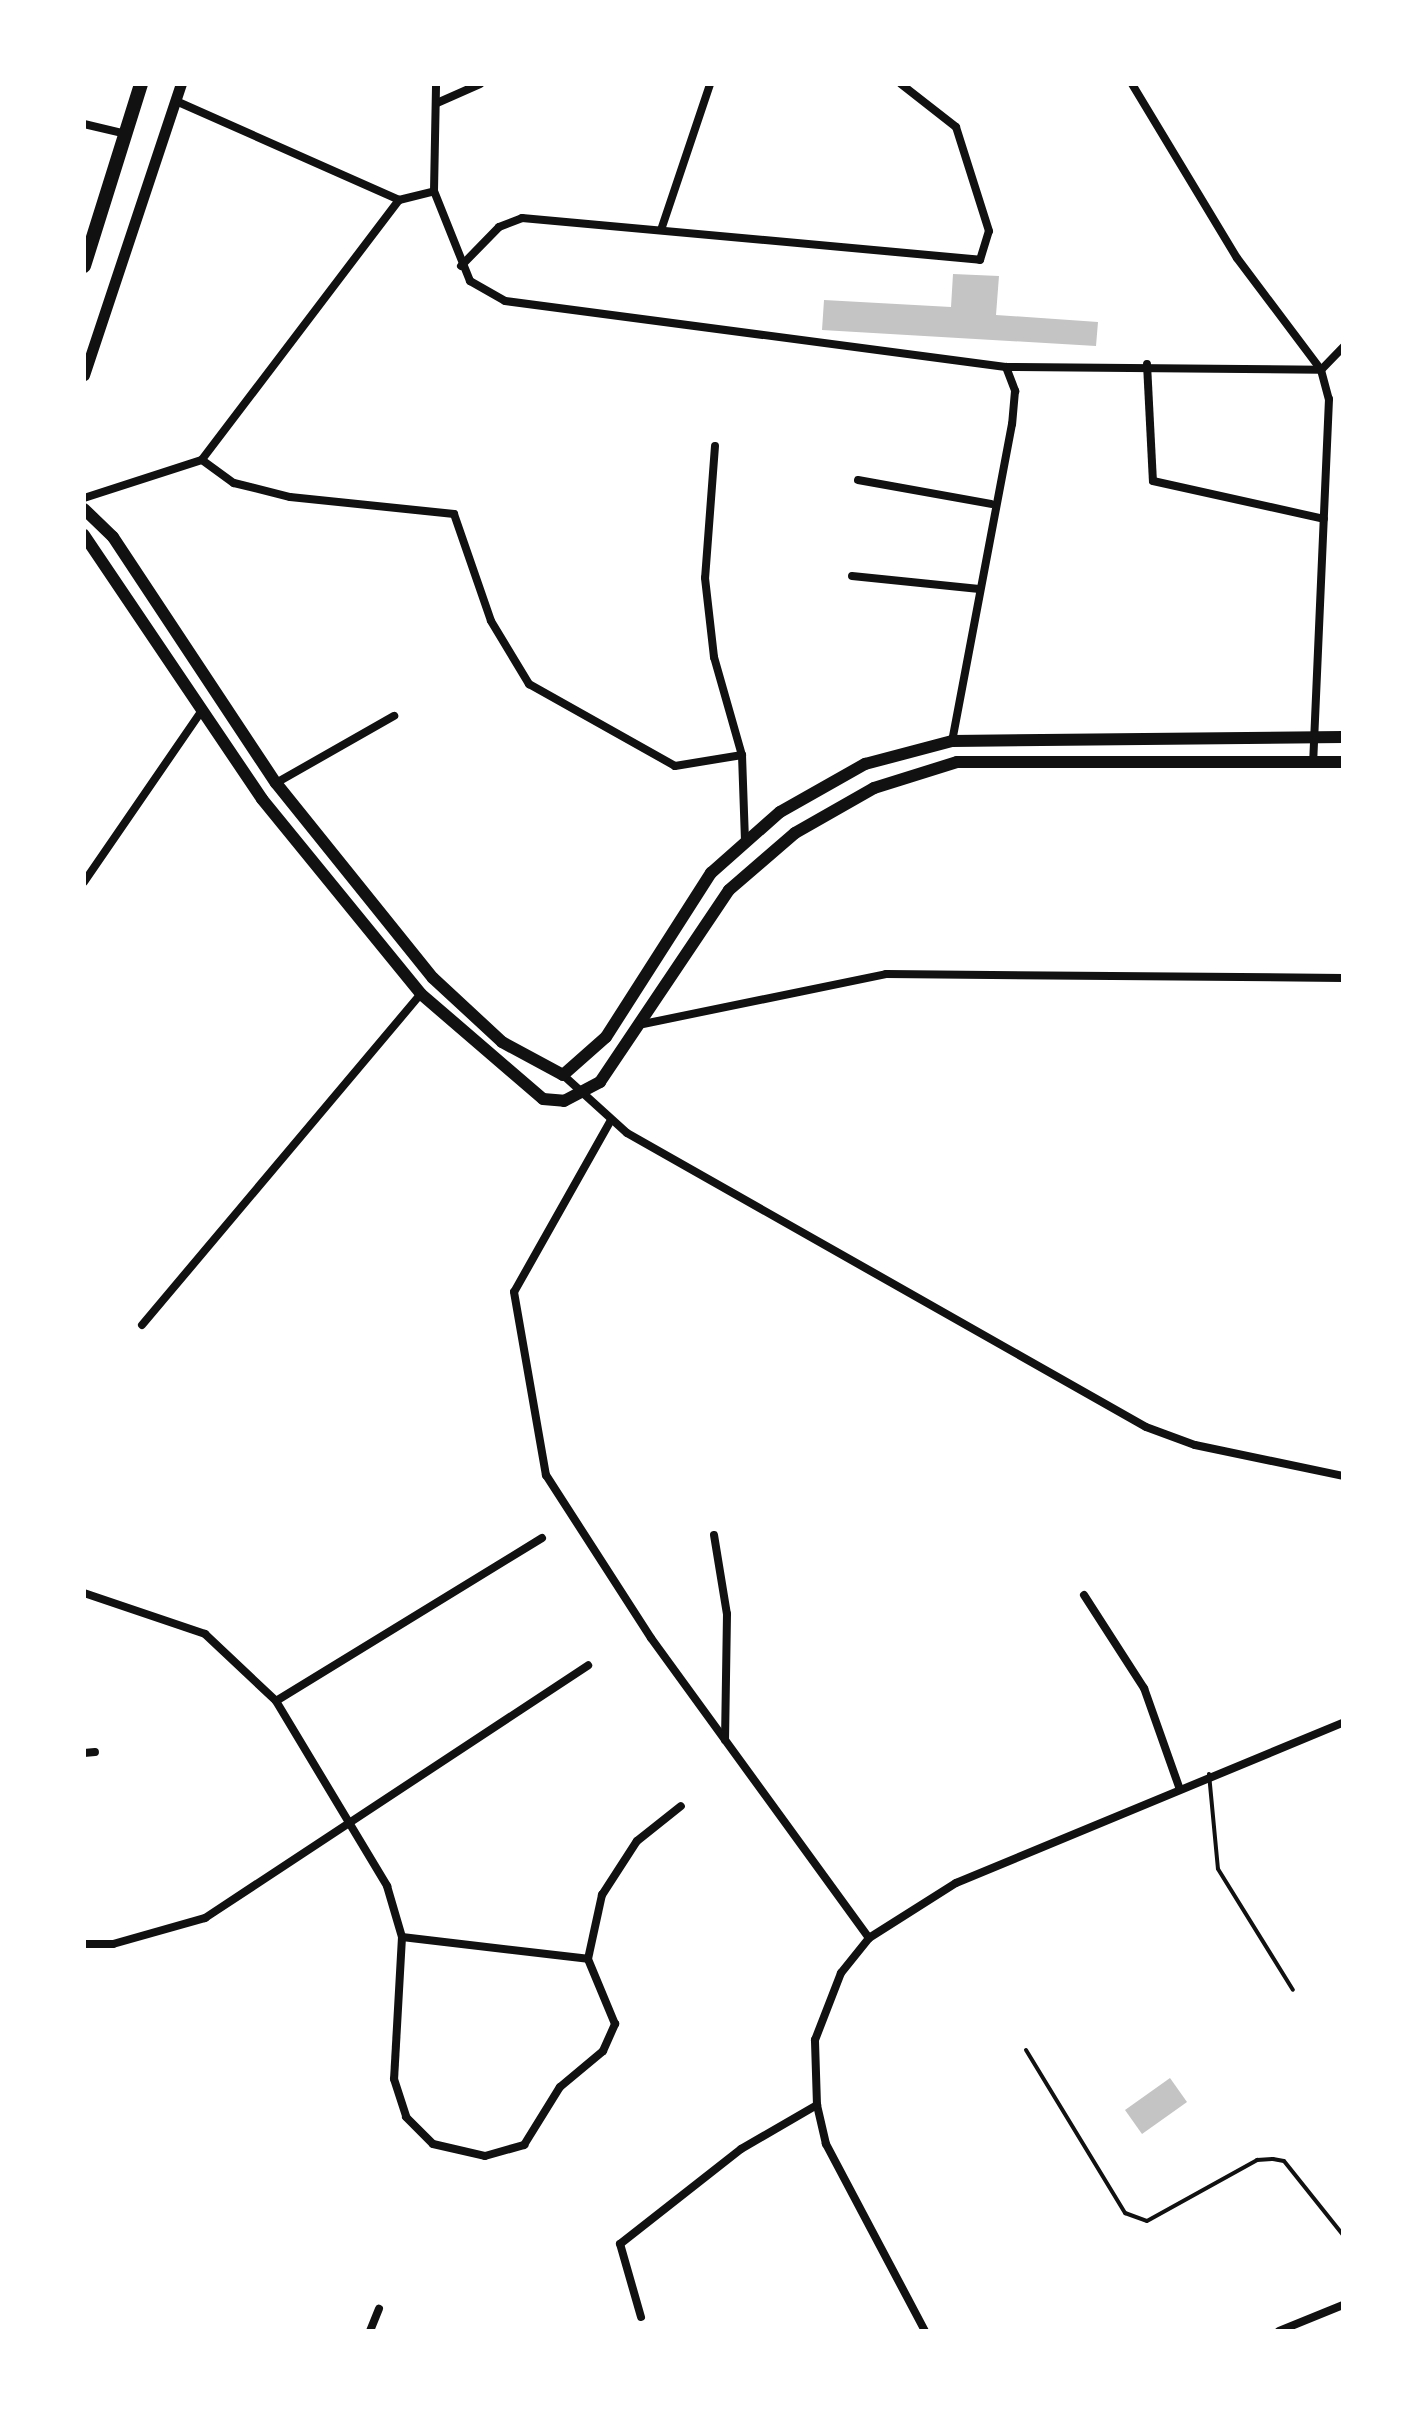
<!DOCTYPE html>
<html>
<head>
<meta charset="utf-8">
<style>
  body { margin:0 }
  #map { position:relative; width:1427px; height:2415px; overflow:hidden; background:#fff; font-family:Cabin,sans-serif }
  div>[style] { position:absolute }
  .building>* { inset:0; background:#c4c4c4 }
  .service>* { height:4px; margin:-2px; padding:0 2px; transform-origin:2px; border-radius:2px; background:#111 }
  .minor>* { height:8px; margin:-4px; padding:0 4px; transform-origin:4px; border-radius:4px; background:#111 }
  .tertiary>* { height:11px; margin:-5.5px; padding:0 5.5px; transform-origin:5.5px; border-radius:5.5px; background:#111 }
  .secondary>* { height:12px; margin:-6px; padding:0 6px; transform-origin:6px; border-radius:6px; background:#111 }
  .primary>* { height:14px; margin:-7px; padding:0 7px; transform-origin:7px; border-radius:7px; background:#111 }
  span { translate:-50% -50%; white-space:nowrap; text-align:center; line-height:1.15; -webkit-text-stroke:7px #fff; paint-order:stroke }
  .frame { position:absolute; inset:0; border:86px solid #fff; pointer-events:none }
</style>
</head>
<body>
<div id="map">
  <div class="building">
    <i style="clip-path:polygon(953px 274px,999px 276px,996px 315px,1098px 322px,1096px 346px,822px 330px,824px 300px,951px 307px)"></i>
    <i style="clip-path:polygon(1170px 2078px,1187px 2102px,1142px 2134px,1125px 2110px)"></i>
  </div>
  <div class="service">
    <i style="left:1209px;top:1774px;width:95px;rotate:84.6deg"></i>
    <i style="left:1218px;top:1869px;width:142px;rotate:58.2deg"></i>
    <i style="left:1026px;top:2050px;width:191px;rotate:58.7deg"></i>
    <i style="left:1125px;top:2213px;width:23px;rotate:20deg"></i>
    <i style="left:1147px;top:2221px;width:126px;rotate:-29deg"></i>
    <i style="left:1257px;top:2160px;width:16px;rotate:-4deg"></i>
    <i style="left:1273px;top:2159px;width:11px;rotate:10deg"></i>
    <i style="left:1284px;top:2161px;width:95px;rotate:51.4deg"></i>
  </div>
  <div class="minor">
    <i style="left:1132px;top:84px;width:203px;rotate:58.9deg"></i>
    <i style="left:1237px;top:258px;width:140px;rotate:53.1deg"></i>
    <i style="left:1321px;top:370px;width:30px;rotate:75deg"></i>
    <i style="left:1329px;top:399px;width:363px;rotate:92.5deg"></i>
    <i style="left:176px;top:101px;width:244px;rotate:23.9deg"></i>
    <i style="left:399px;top:200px;width:36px;rotate:-14deg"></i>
    <i style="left:434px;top:191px;width:97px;rotate:68.2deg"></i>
    <i style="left:470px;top:281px;width:40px;rotate:29.7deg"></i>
    <i style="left:505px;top:301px;width:505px;rotate:7.5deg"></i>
    <i style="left:1006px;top:367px;width:26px;rotate:69deg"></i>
    <i style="left:1015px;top:391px;width:33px;rotate:95deg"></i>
    <i style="left:1012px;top:424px;width:323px;rotate:100.7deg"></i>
    <i style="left:437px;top:103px;width:47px;rotate:-23.8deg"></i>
    <i style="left:84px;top:124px;width:43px;rotate:13.4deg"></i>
    <i style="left:434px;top:191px;width:107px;rotate:-88.9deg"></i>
    <i style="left:399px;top:200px;width:326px;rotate:127.2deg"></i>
    <i style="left:202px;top:460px;width:39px;rotate:36deg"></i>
    <i style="left:234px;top:483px;width:58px;rotate:14deg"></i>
    <i style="left:290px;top:497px;width:165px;rotate:5.9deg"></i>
    <i style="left:454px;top:514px;width:113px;rotate:70.9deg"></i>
    <i style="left:491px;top:621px;width:74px;rotate:58.9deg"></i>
    <i style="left:529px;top:684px;width:167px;rotate:29.3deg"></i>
    <i style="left:675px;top:766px;width:68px;rotate:-9.3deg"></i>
    <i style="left:661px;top:230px;width:154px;rotate:-71.4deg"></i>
    <i style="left:461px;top:266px;width:54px;rotate:-45.7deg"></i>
    <i style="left:499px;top:227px;width:25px;rotate:-21deg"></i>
    <i style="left:522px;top:218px;width:460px;rotate:5.2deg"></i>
    <i style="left:980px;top:260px;width:30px;rotate:-73deg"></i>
    <i style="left:989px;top:231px;width:109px;rotate:-107.6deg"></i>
    <i style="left:956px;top:127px;width:70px;rotate:-142deg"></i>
    <i style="left:1147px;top:364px;width:117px;rotate:87.1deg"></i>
    <i style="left:1153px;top:481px;width:175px;rotate:12.5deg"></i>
    <i style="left:1006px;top:367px;width:315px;rotate:0.5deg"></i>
    <i style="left:1321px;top:370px;width:32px;rotate:-46deg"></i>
    <i style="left:715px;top:446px;width:132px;rotate:94.3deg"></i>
    <i style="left:705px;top:578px;width:80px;rotate:83.5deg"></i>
    <i style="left:714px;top:657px;width:102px;rotate:74.1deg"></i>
    <i style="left:742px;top:755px;width:87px;rotate:88deg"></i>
    <i style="left:858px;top:480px;width:135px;rotate:10.2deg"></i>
    <i style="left:84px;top:498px;width:124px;rotate:-17.9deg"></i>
    <i style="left:852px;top:576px;width:128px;rotate:5.8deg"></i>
    <i style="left:276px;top:783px;width:136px;rotate:-29.6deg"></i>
    <i style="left:84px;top:882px;width:206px;rotate:-55.5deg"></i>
    <i style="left:643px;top:1024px;width:248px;rotate:-11.6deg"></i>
    <i style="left:886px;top:974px;width:457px;rotate:0.5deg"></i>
    <i style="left:563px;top:1075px;width:86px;rotate:42.2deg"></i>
    <i style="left:627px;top:1133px;width:596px;rotate:29.53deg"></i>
    <i style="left:1146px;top:1427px;width:52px;rotate:20.2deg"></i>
    <i style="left:1195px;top:1445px;width:151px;rotate:11.8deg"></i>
    <i style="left:611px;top:1120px;width:197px;rotate:119.4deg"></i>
    <i style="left:514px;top:1292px;width:186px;rotate:80.1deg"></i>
    <i style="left:546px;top:1475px;width:194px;rotate:57.2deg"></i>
    <i style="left:651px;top:1638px;width:371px;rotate:54deg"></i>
    <i style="left:142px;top:1325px;width:433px;rotate:-49.9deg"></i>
    <i style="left:714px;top:1535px;width:80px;rotate:80.7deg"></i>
    <i style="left:727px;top:1614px;width:126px;rotate:90.9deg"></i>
    <i style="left:84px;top:1593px;width:128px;rotate:18.7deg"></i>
    <i style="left:205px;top:1634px;width:98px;rotate:43.3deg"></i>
    <i style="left:276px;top:1701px;width:312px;rotate:-31.5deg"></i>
    <i style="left:1084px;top:1595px;width:111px;rotate:57.2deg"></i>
    <i style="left:1144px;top:1688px;width:105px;rotate:70.5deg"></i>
    <i style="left:276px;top:1701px;width:216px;rotate:59deg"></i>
    <i style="left:387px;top:1886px;width:53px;rotate:73.6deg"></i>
    <i style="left:402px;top:1937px;width:142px;rotate:93.2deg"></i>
    <i style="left:394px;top:2079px;width:40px;rotate:72deg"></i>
    <i style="left:406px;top:2117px;width:38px;rotate:45deg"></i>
    <i style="left:433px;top:2144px;width:53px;rotate:13deg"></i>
    <i style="left:485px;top:2156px;width:41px;rotate:-15.8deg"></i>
    <i style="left:524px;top:2145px;width:68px;rotate:-58.2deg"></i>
    <i style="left:560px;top:2087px;width:56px;rotate:-39.9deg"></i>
    <i style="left:603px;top:2051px;width:30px;rotate:-66deg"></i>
    <i style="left:615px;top:2024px;width:70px;rotate:-112.6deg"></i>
    <i style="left:588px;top:1959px;width:66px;rotate:-77.7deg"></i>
    <i style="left:602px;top:1895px;width:64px;rotate:-57.1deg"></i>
    <i style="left:637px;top:1841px;width:56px;rotate:-38.5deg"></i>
    <i style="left:84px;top:1753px;width:11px;rotate:-5deg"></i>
    <i style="left:402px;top:1937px;width:187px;rotate:6.7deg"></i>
    <i style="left:84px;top:1944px;width:29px"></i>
    <i style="left:113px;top:1944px;width:96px;rotate:-15.8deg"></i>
    <i style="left:205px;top:1918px;width:459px;rotate:-33.4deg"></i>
    <i style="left:641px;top:2317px;width:76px;rotate:-106deg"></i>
    <i style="left:620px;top:2244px;width:154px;rotate:-38.1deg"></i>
    <i style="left:741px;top:2149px;width:88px;rotate:-30.1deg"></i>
    <i style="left:370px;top:2331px;width:24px;rotate:-68deg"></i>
    <i style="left:925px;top:2331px;width:212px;rotate:-117.9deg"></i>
    <i style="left:826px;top:2144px;width:40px;rotate:-103deg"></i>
    <i style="left:817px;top:2105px;width:65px;rotate:-91.8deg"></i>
    <i style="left:815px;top:2040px;width:72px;rotate:-68.8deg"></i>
    <i style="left:841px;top:1973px;width:45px;rotate:-51.3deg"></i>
    <i style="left:869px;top:1938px;width:103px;rotate:-32.3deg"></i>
    <i style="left:956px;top:1883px;width:419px;rotate:-22.5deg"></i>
    <i style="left:1279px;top:2331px;width:69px;rotate:-22.1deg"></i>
  </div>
  <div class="tertiary">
    <i style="left:84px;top:375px;width:307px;rotate:-71.6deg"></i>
  </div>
  <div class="secondary">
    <i style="left:84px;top:509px;width:40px;rotate:44deg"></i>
    <i style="left:113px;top:537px;width:295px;rotate:56.5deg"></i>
    <i style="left:276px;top:783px;width:250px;rotate:51.2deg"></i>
    <i style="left:433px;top:978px;width:94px;rotate:42.8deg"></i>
    <i style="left:502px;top:1042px;width:69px;rotate:28.4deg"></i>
    <i style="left:563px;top:1075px;width:57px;rotate:-41.5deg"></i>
    <i style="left:606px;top:1037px;width:195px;rotate:-57.4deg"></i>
    <i style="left:711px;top:873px;width:92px;rotate:-41.5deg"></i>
    <i style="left:780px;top:812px;width:98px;rotate:-29.5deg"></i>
    <i style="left:865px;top:764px;width:90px;rotate:-14.8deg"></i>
    <i style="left:952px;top:741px;width:391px;rotate:-0.6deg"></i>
    <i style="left:84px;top:535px;width:318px;rotate:56deg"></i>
    <i style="left:262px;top:799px;width:252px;rotate:50.8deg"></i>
    <i style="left:421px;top:994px;width:161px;rotate:40.7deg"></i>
    <i style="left:543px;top:1099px;width:21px;rotate:5deg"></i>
    <i style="left:564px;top:1101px;width:41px;rotate:-27.8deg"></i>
    <i style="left:600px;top:1082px;width:231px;rotate:-56.1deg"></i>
    <i style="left:729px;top:890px;width:87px;rotate:-40.8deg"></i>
    <i style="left:795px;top:833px;width:91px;rotate:-29.7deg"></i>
    <i style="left:874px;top:788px;width:87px;rotate:-17.4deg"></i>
    <i style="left:957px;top:762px;width:386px"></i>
  </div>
  <div class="primary">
    <i style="left:84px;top:266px;width:191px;rotate:-72.6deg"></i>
  </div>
  <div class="frame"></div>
</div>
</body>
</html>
